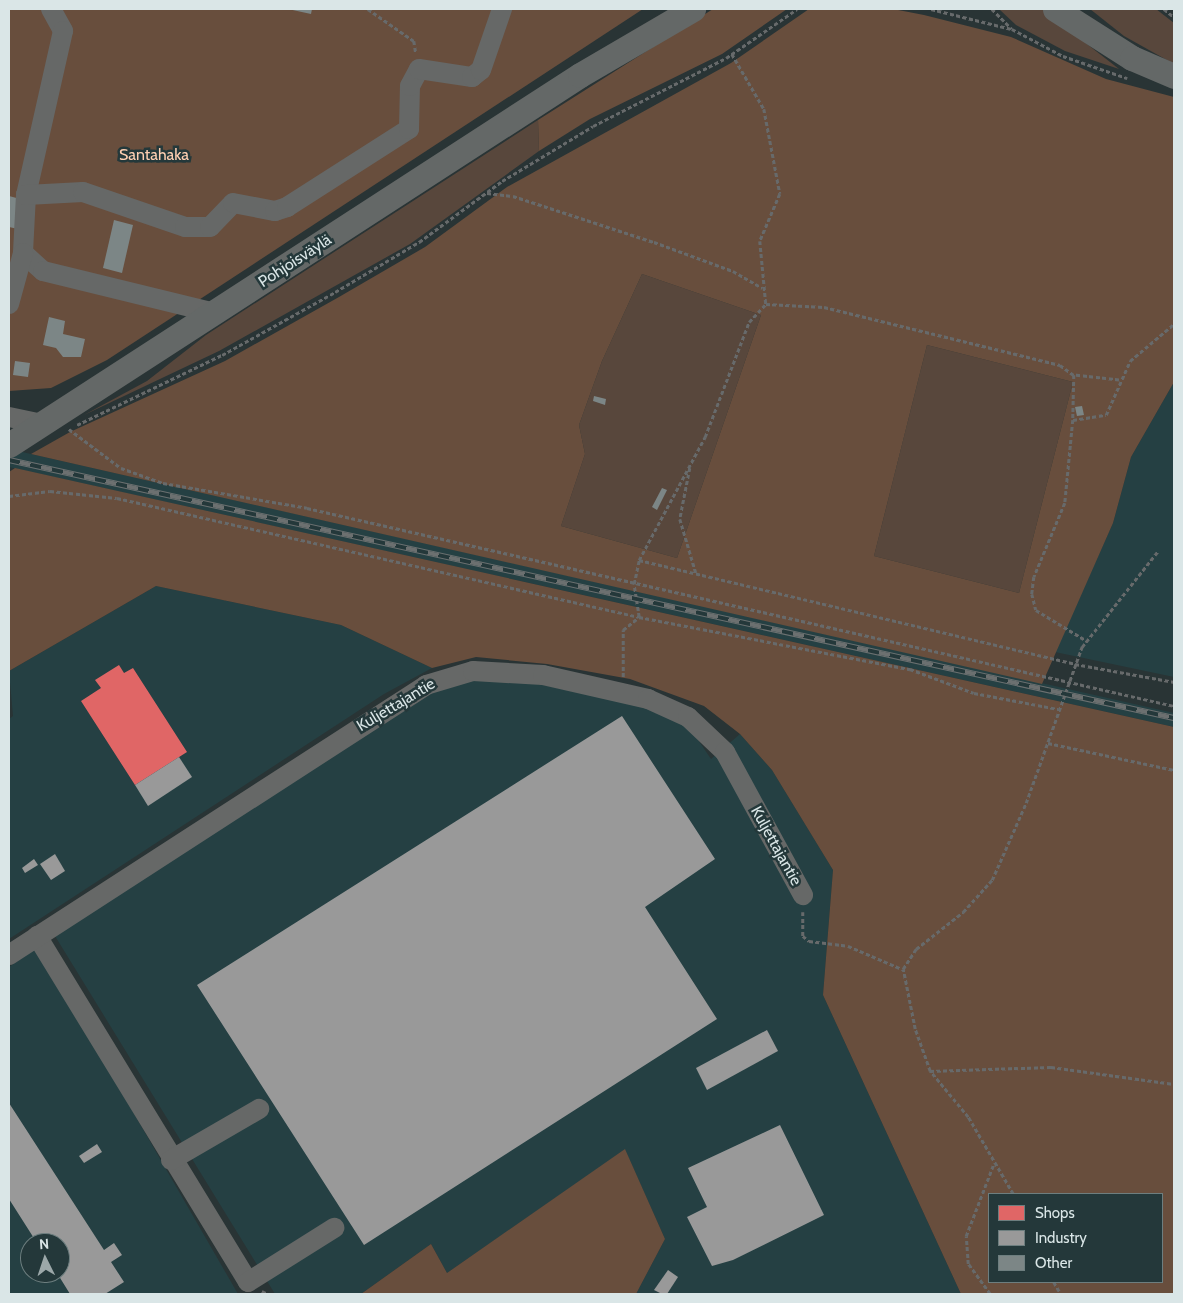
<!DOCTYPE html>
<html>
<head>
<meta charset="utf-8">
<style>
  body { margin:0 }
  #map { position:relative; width:1183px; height:1303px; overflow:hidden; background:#293435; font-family:Cabin,sans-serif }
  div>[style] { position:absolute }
  .built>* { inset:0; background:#254043 }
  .green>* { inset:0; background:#58473c }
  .forest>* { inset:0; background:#684e3d }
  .shops>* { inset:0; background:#e06666 }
  .industry>* { inset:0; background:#999 }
  .building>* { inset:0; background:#7c8686 }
  .path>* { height:2.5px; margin-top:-1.25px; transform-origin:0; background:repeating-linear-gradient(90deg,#676a6b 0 4px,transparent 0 6.5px) }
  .minor>* { height:20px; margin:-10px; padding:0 10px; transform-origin:10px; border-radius:10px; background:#666867 }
  .major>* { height:25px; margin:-12.5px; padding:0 12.5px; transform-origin:12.5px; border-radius:12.5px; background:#646867 }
  .rail>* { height:5.5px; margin-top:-2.75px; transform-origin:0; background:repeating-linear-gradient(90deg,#24383a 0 11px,#6c7070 0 22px); box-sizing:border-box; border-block:1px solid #6c7070 }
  span { translate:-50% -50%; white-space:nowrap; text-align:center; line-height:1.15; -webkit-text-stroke:5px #24383a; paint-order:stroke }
  .park-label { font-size:16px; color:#fecfb2 }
  .street-label { font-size:16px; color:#dae6e7 }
  .frame { position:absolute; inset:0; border:10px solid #dae6e7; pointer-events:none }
  .legend { position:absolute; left:988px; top:1193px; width:175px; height:90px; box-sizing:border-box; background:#24383a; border:1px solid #6d7e7f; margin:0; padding:6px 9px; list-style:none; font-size:15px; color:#dae6e7 }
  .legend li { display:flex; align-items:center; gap:10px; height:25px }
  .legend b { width:25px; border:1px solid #6d7e7f }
  .north { position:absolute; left:20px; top:1233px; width:50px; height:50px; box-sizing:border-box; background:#24383a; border:1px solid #6d7e7f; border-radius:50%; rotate:356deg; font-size:14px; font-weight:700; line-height:20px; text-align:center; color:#dae6e7 }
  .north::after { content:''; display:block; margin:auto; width:18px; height:22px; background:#9ca8a9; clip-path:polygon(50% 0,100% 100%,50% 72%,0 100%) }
</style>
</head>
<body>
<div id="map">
  <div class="built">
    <i style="clip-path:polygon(1174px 382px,1174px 677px,1055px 652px,1113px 523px,1131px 457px)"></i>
    <i style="clip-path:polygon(9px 449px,1174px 713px,1174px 727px,9px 467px)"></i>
    <i style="clip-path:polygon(156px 586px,341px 625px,432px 668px,384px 694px,9px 939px,9px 719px,13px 716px,9px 671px)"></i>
    <i style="clip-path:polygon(473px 677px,520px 680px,655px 709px,690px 728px,711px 759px,740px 734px,772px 770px,833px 870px,823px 995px,961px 1294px,636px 1294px,665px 1239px,625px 1150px,447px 1273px,431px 1244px,361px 1294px,275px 1294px,55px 936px,430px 693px)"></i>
    <i style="clip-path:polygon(evenodd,38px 947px,238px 1294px,9px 1294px,9px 967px,38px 947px,30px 1243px,60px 1243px,60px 1273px,30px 1273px,30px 1243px)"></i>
  </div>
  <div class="green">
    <i style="clip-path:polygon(999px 9px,1042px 9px,1119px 69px,1065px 51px,1016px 25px)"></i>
    <i style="clip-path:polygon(1090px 9px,1156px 9px,1174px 23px,1174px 64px,1124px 36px)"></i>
    <i style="clip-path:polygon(538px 120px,539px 151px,410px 244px,219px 351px,84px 415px,147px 381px,206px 335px)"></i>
    <i style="clip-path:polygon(642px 274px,761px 315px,677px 558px,561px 526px,585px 454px,579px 425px,602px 361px)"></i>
    <i style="clip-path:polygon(927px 345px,1073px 382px,1019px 593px,874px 556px)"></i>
  </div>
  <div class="forest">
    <i style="clip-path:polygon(9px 9px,643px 9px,107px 360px,51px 388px,9px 391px)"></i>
    <i style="clip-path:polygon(713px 9px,787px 9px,722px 54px,590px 119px,539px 151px,538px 120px)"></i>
    <i style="clip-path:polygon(evenodd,809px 9px,893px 9px,924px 15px,1011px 37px,1106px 79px,1174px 97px,1174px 382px,1131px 457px,1113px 523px,1042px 684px,31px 454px,70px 432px,225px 361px,339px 297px,425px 247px,507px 187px,731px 63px,809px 9px,642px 274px,761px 315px,677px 558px,561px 526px,585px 454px,579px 425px,602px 361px,642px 274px,809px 9px,927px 345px,1073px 382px,1019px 593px,874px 556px,927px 345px)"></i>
    <i style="clip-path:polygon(evenodd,15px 468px,1174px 727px,1174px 1294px,961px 1294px,823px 995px,833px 870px,772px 770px,740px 734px,704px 706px,630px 679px,547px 664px,476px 657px,432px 668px,341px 625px,156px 586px,9px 671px,9px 472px,15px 468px,1162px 1194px,1162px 1282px,989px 1282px,989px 1194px,1162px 1194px)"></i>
    <i style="clip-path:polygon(625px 1149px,665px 1239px,636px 1294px,361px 1294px,431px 1244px,447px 1273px)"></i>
  </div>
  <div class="shops">
    <i style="clip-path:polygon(119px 665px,124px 673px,133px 668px,187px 752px,135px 785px,81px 701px,101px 688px,95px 680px)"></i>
  </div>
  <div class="industry">
    <i style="clip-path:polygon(622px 716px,715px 859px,645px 907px,717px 1019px,364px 1245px,197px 985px)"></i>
    <i style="clip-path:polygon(179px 757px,192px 777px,148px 806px,135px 785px)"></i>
    <i style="clip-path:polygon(55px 854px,65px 871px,51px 880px,40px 864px)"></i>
    <i style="clip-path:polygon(34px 859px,38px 865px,25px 873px,22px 868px)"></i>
    <i style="clip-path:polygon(767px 1030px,778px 1051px,707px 1090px,696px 1068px)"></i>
    <i style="clip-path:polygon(9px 1103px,104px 1250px,114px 1243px,122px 1255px,111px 1262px,124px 1282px,105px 1294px,70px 1294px,57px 1273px,60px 1243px,37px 1243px,9px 1199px)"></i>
    <i style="clip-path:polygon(780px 1125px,824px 1215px,733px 1260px,712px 1266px,687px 1217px,707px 1207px,688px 1168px)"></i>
    <i style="clip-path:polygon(97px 1144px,102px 1152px,84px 1163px,79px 1156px)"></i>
    <i style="clip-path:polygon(668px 1270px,678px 1277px,667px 1294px,662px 1294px,654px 1290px)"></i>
  </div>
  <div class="building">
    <i style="clip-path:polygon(288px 9px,312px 9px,311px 14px)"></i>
    <i style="clip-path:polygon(9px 196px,24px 200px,18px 229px,9px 227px)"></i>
    <i style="clip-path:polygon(114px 220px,133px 225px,122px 273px,103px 268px)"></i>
    <i style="clip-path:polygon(49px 317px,65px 321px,63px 334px,85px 339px,81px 357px,63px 357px,56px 348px,43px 345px)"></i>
    <i style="clip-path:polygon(15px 361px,30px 363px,28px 377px,13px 375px)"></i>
    <i style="clip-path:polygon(594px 396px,606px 399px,605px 405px,593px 401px)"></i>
    <i style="clip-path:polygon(1082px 406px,1084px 415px,1077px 416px,1075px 407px)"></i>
    <i style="clip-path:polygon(662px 488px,667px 490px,657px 510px,652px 507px)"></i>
  </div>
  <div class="path">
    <i style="left:368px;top:9px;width:56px;rotate:34.8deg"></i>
    <i style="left:414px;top:41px;width:12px;rotate:81deg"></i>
    <i style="left:931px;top:9px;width:83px;rotate:13.9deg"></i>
    <i style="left:992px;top:9px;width:28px;rotate:45deg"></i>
    <i style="left:1012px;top:29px;width:58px;rotate:27.9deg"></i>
    <i style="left:1063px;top:56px;width:68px;rotate:19deg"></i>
    <i style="left:1164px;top:9px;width:13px;rotate:39deg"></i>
    <i style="left:732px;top:54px;width:64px;rotate:59.8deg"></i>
    <i style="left:764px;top:109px;width:86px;rotate:79.3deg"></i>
    <i style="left:780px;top:194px;width:51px;rotate:113.1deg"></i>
    <i style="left:760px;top:241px;width:63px;rotate:84.6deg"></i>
    <i style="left:487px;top:193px;width:26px;rotate:7deg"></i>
    <i style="left:513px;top:196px;width:148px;rotate:18.1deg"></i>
    <i style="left:654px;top:242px;width:84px;rotate:20.2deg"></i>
    <i style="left:733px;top:271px;width:34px;rotate:30deg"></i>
    <i style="left:1119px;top:380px;width:45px;rotate:-173.7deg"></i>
    <i style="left:1074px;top:375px;width:45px;rotate:91.3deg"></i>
    <i style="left:1073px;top:420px;width:33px;rotate:-9deg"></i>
    <i style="left:1106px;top:415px;width:59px;rotate:-66deg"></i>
    <i style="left:1130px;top:361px;width:57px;rotate:-40.1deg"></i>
    <i style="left:1073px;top:420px;width:83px;rotate:95.5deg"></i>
    <i style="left:1065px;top:503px;width:80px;rotate:112.7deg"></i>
    <i style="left:1034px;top:577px;width:17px;rotate:97deg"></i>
    <i style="left:1032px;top:594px;width:16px;rotate:76deg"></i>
    <i style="left:1036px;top:610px;width:60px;rotate:31.3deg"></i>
    <i style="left:77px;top:425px;width:161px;rotate:-25.8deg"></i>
    <i style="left:222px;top:355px;width:129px;rotate:-29.1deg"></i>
    <i style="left:335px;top:292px;width:98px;rotate:-30.8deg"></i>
    <i style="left:419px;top:242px;width:103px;rotate:-36.3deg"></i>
    <i style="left:502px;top:181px;width:106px;rotate:-31.1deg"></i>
    <i style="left:593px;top:126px;width:149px;rotate:-27.1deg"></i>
    <i style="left:726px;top:58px;width:86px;rotate:-34.6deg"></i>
    <i style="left:69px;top:429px;width:65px;rotate:36.9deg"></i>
    <i style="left:121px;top:468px;width:45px;rotate:19.7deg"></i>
    <i style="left:163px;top:483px;width:146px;rotate:9.8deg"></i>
    <i style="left:307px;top:508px;width:889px;rotate:12.86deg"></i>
    <i style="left:690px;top:468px;width:52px;rotate:101.1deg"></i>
    <i style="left:680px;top:519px;width:56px;rotate:73.5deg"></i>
    <i style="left:9px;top:496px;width:41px;rotate:-7deg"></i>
    <i style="left:50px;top:491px;width:67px;rotate:6deg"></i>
    <i style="left:117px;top:498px;width:535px;rotate:12.84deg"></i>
    <i style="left:639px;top:617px;width:276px;rotate:10.9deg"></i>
    <i style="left:910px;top:669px;width:68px;rotate:20.6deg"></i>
    <i style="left:974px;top:693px;width:86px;rotate:10.8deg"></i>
    <i style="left:639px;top:560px;width:448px;rotate:13.4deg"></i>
    <i style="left:1075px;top:664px;width:101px;rotate:10.3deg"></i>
    <i style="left:623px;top:677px;width:47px;rotate:-90deg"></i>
    <i style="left:623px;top:630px;width:21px;rotate:-39deg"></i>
    <i style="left:639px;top:617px;width:33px;rotate:-99deg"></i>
    <i style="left:634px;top:584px;width:25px;rotate:-78deg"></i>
    <i style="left:639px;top:560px;width:140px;rotate:-61.8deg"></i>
    <i style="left:705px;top:437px;width:123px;rotate:-69.1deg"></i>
    <i style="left:749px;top:322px;width:25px;rotate:-47deg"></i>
    <i style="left:766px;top:304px;width:58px;rotate:3deg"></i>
    <i style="left:824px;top:307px;width:243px;rotate:13.8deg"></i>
    <i style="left:1060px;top:365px;width:17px;rotate:36deg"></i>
    <i style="left:1048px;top:743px;width:129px;rotate:12.1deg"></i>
    <i style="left:803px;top:912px;width:24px;rotate:90deg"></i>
    <i style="left:803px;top:936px;width:8px;rotate:40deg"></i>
    <i style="left:809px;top:941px;width:39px;rotate:7deg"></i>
    <i style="left:848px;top:946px;width:59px;rotate:23.1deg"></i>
    <i style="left:930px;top:1071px;width:121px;rotate:-1.9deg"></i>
    <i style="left:1051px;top:1067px;width:124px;rotate:7.9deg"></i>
    <i style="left:1013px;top:1194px;width:89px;rotate:-120.3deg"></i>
    <i style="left:968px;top:1117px;width:60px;rotate:-129.6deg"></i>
    <i style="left:930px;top:1071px;width:45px;rotate:-109.7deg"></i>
    <i style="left:915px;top:1029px;width:61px;rotate:-101.3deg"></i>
    <i style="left:903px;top:969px;width:24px;rotate:-57deg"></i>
    <i style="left:916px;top:949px;width:60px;rotate:-38.2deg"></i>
    <i style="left:963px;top:912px;width:43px;rotate:-47.8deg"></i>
    <i style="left:992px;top:880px;width:84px;rotate:-66.2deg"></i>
    <i style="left:1026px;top:803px;width:166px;rotate:-70.3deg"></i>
    <i style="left:1082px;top:647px;width:122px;rotate:-51.6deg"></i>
    <i style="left:1054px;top:1282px;width:14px;rotate:60deg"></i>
    <i style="left:262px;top:1291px;width:7px;rotate:27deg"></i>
    <i style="left:990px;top:1294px;width:37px;rotate:-126deg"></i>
    <i style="left:968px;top:1264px;width:28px;rotate:-94deg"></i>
    <i style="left:966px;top:1236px;width:78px;rotate:-69deg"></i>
  </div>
  <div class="minor">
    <i style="left:51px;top:9px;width:25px;rotate:61deg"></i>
    <i style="left:63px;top:31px;width:168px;rotate:102.7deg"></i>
    <i style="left:26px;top:195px;width:58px;rotate:93deg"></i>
    <i style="left:23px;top:253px;width:27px;rotate:42deg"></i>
    <i style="left:43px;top:271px;width:177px;rotate:13.7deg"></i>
    <i style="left:26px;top:195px;width:57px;rotate:-3deg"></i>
    <i style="left:83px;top:192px;width:108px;rotate:18.9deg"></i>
    <i style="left:185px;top:227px;width:25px"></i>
    <i style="left:210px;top:227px;width:33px;rotate:-46deg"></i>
    <i style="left:233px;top:203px;width:43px;rotate:10.8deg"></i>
    <i style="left:275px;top:211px;width:13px;rotate:-18deg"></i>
    <i style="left:287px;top:207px;width:145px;rotate:-32.6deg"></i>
    <i style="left:409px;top:129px;width:43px;rotate:-88.7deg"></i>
    <i style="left:410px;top:86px;width:19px;rotate:-62deg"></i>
    <i style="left:419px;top:69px;width:54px;rotate:8.6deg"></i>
    <i style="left:472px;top:77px;width:11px;rotate:-38deg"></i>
    <i style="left:481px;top:70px;width:65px;rotate:-71deg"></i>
    <i style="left:9px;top:304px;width:53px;rotate:-74.6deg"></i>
    <i style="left:9px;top:417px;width:34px;rotate:12deg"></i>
    <i style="left:37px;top:936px;width:405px;rotate:58.6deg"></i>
    <i style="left:248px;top:1282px;width:102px;rotate:-32.1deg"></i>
    <i style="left:9px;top:955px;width:497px;rotate:-32.9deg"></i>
    <i style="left:426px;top:685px;width:49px;rotate:-16.6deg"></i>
    <i style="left:473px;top:671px;width:70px;rotate:3.3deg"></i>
    <i style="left:543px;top:675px;width:108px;rotate:12.9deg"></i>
    <i style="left:648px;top:699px;width:44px;rotate:24.2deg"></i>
    <i style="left:688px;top:717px;width:51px;rotate:43.4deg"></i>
    <i style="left:725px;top:752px;width:163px;rotate:61.4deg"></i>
    <i style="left:171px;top:1160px;width:102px;rotate:-30.1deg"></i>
  </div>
  <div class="major">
    <i style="left:1055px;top:9px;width:91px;rotate:32.5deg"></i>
    <i style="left:1132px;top:58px;width:46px;rotate:23.2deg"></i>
    <i style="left:9px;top:445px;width:680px;rotate:-32.94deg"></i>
    <i style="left:580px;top:75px;width:131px;rotate:-30.3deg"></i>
  </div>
  <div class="rail">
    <i style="left:9px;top:460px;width:1193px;rotate:12.49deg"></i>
  </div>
  <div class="park-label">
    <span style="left:154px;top:155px">Santahaka</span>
  </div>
  <div class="street-label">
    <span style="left:295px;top:261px;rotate:-33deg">Pohjoisväylä</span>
    <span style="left:396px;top:705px;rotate:-31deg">Kuljettajantie</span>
    <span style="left:776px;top:846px;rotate:61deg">Kuljettajantie</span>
  </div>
  <div class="frame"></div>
  <ul class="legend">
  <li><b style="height:14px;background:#e06666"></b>Shops</li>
  <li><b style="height:14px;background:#999"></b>Industry</li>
  <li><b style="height:14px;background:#7c8686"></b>Other</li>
  </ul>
  <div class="north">N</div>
</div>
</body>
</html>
